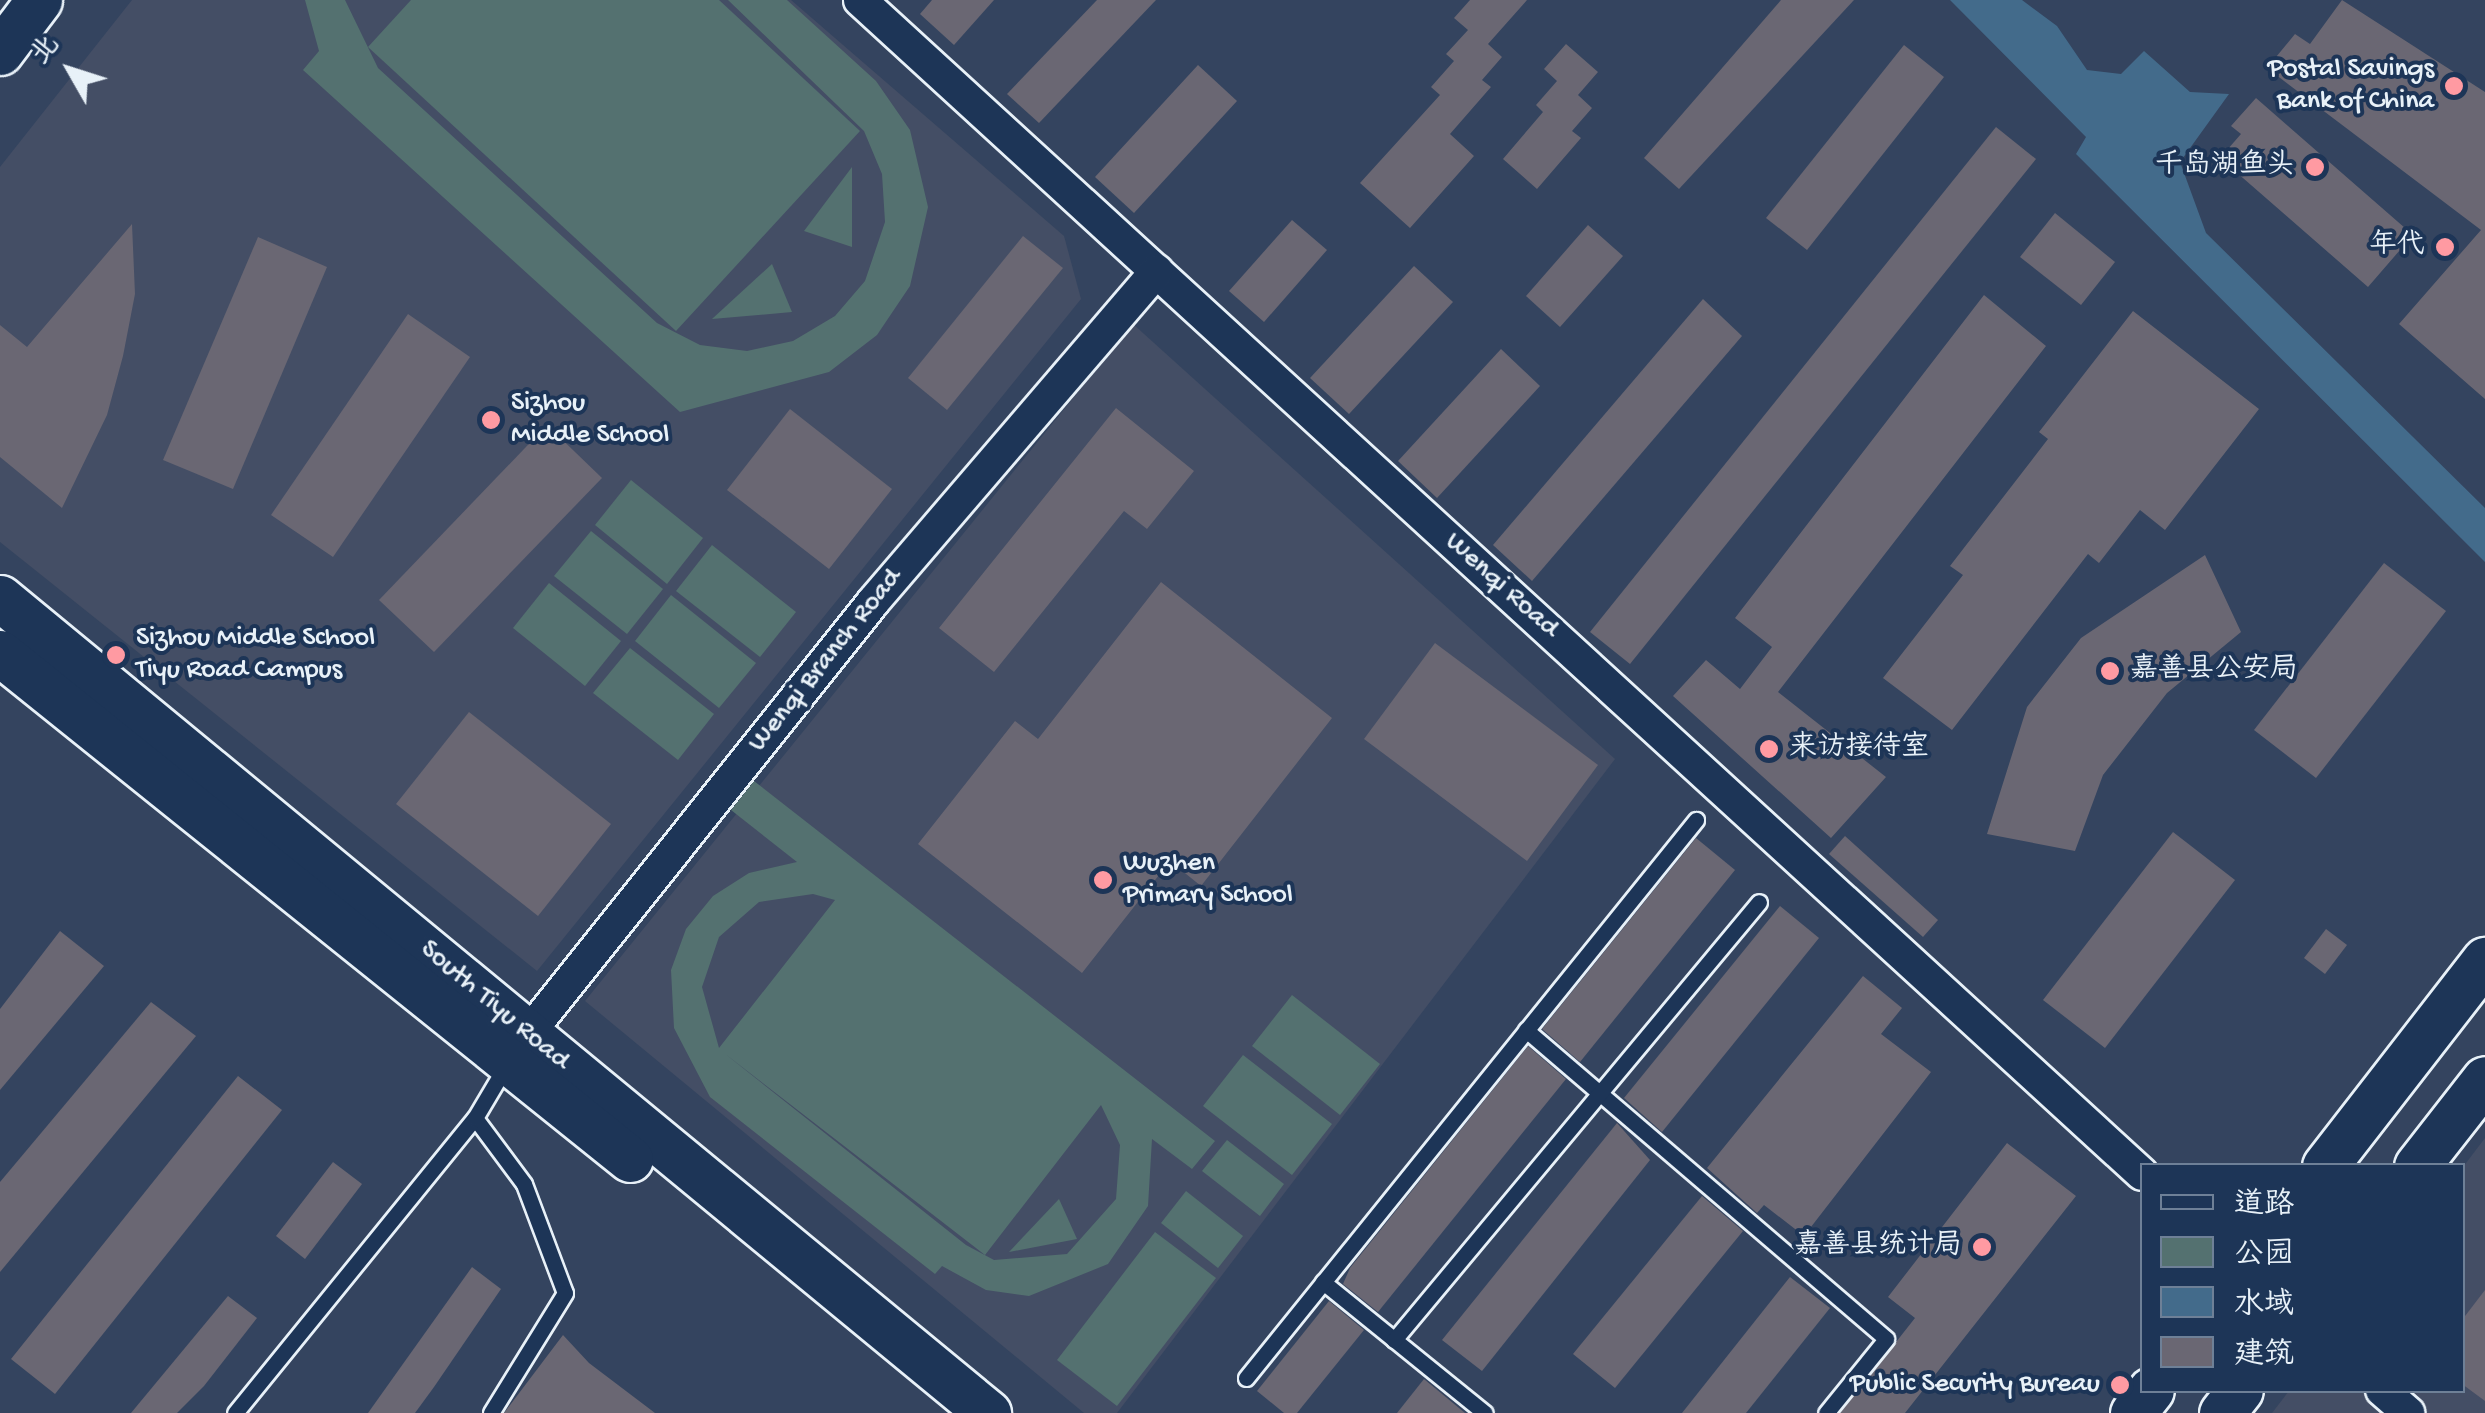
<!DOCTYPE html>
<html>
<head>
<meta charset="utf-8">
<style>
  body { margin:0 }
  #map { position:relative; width:2485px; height:1413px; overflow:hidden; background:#34445f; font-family:"Gochi Hand","LXGW WenKai TC",sans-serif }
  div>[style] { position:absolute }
  .built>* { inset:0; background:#444e65 }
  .green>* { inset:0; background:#547170 }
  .water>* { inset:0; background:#436b8b }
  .building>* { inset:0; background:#6a6773 }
  .roads { filter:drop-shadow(2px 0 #e8f1f8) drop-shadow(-2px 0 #e8f1f8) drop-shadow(0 2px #e8f1f8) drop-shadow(0 -2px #e8f1f8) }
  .lane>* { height:15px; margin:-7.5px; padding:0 7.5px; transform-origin:7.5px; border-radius:7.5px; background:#1d3557 }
  .street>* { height:32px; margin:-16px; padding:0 16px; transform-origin:16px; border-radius:16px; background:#1d3557 }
  .secondary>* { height:45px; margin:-22.5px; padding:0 22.5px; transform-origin:22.5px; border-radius:22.5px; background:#1d3557 }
  .dots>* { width:28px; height:28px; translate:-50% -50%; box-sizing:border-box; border:5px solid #1d3557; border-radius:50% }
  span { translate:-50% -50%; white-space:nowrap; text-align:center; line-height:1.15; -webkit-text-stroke:8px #1d3557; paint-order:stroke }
  .poi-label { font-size:28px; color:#e8f1f8 }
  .right { translate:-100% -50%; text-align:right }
  .left { translate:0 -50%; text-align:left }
  .street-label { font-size:28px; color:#e8f1f8 }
  .legend { position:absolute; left:2140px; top:1163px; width:325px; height:230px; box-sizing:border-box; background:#1d3557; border:2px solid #6e8097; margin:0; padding:12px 18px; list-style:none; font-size:30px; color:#e8f1f8 }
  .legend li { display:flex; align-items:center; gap:20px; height:50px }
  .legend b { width:50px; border:2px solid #6e8097 }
  .north { position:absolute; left:20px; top:20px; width:100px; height:100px; -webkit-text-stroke:8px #1d3557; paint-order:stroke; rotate:309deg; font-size:28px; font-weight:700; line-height:40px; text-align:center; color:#e8f1f8 }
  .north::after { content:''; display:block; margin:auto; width:35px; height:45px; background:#e8f1f8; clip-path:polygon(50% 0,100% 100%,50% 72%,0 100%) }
</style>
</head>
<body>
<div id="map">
  <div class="built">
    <i style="clip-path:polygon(132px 0,791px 0,1064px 236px,1081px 299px,537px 971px,0 542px,0 167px)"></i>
    <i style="clip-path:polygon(1133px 324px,1615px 759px,1117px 1413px,1084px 1413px,585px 1001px)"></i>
    <i style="clip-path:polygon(2485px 1138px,2485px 1413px,2272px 1413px,2289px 1391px,2462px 1390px,2463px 1167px)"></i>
  </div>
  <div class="green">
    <i style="clip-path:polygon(305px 0,345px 0,378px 68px,657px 323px,700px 345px,747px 351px,793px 341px,835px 316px,865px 281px,885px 222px,882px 174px,864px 131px,728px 0,787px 0,876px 81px,910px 130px,928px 207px,910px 286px,877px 335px,829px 372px,680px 412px,303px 70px,319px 51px)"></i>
    <i style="clip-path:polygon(411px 0,719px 0,860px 131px,676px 331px,368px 47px)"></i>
    <i style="clip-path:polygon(852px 167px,852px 247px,804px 231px)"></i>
    <i style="clip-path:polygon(772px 264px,792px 312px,712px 319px)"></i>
    <i style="clip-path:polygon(631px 480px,703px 538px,667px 584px,595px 525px)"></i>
    <i style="clip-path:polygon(591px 531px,663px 589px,627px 634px,554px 576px)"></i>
    <i style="clip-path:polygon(712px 545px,796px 612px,760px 657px,676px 591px)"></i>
    <i style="clip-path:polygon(549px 583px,621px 641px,585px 686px,513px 628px)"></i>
    <i style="clip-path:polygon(671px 595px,756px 663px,719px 708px,635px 641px)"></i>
    <i style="clip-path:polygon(630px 648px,714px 714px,678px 760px,593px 693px)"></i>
    <i style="clip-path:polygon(evenodd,754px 781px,1215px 1141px,1192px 1169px,1152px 1139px,1148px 1206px,1108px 1264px,1029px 1296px,986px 1290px,942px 1266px,935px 1274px,710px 1097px,674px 1028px,671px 970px,686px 929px,713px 896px,749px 873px,797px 862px,731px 810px,754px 781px,813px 894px,835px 900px,719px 1048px,702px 987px,719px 937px,759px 902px,813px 894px,754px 781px,724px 1053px,985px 1255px,1101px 1105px,1120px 1145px,1116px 1199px,1067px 1254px,994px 1260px,966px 1245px,724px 1053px)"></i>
    <i style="clip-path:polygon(1292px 995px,1380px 1064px,1340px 1115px,1252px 1046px)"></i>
    <i style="clip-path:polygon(1243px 1055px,1332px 1124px,1292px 1175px,1203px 1106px)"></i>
    <i style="clip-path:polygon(1227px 1140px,1284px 1184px,1260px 1216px,1202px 1171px)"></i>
    <i style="clip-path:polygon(1186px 1191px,1243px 1236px,1218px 1268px,1161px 1223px)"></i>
    <i style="clip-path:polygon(1059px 1199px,1077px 1239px,1009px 1252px)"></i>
    <i style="clip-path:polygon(1155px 1232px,1216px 1278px,1117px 1406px,1057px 1360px)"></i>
  </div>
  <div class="water">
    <i style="clip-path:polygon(1950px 0,2022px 0,2057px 26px,2087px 70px,2121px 74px,2144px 51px,2190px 92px,2229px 94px,2180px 162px,2206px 233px,2485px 508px,2485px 562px,2076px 154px,2086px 137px)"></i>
  </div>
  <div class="building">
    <i style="clip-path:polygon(932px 0,994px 0,954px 45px,920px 14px)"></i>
    <i style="clip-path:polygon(1097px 0,1156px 0,1039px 123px,1007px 94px)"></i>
    <i style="clip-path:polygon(1470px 0,1527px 0,1488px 44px,1502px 57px,1482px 80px,1491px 87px,1450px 134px,1474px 156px,1410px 228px,1360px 183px,1440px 95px,1431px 87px,1454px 61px,1446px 54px,1468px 30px,1454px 18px)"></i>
    <i style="clip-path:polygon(1781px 0,1854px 0,1679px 189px,1644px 158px)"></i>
    <i style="clip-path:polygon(2342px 0,2485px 92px,2485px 399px,2399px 324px,2481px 230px,2267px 68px,2295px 34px,2310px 44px)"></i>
    <i style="clip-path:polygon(1566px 44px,1598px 72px,1578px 95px,1592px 108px,1572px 131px,1581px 138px,1537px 189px,1503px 159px,1543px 112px,1536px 105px,1557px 81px,1544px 69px)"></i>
    <i style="clip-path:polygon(1904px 45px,1944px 77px,1807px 250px,1766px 218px)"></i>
    <i style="clip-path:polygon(1198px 65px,1237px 101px,1134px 213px,1095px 177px)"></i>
    <i style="clip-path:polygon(2256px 98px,2413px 235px,2368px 287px,2220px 158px,2241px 134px,2231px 126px)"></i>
    <i style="clip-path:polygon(1996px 127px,2036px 159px,1630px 664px,1590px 632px)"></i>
    <i style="clip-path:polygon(2055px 213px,2115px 262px,2081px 305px,2020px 257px)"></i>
    <i style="clip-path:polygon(1292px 220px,1327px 250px,1264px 322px,1229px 291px)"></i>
    <i style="clip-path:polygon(132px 224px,135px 294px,123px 356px,107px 415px,62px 508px,0 457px,0 325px,27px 347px)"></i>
    <i style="clip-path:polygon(1588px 225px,1623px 256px,1560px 327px,1526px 296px)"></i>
    <i style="clip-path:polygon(1023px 236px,1063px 268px,947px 410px,908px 378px)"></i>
    <i style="clip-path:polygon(258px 237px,327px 267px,233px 489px,163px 460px)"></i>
    <i style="clip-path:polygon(1414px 266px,1453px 302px,1349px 414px,1310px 378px)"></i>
    <i style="clip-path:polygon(1984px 295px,2046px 346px,1778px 692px,1886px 777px,1831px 838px,1673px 696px,1706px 660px,1740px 689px,1772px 647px,1735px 618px)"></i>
    <i style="clip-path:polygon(1703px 299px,1742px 336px,1532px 581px,1493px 545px)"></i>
    <i style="clip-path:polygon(2133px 311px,2259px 409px,2165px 530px,2140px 510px,2099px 563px,2088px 554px,1952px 730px,1883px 678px,1963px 575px,1950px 566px,2048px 439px,2039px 432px)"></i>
    <i style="clip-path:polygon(408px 314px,470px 357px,333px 557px,271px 515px)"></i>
    <i style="clip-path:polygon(1501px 349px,1540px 386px,1437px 498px,1398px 461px)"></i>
    <i style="clip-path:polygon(1116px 408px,1194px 471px,1147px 529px,1124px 511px,994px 672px,939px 628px)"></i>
    <i style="clip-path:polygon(790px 409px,892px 489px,829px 569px,727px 490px)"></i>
    <i style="clip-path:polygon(547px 425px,602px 478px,434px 652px,379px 600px)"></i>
    <i style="clip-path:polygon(2205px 555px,2241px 632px,2167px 693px,2103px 775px,2075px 851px,1987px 834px,2027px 707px,2081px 638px)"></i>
    <i style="clip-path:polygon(2384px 563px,2446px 611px,2316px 778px,2254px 730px)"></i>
    <i style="clip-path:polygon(1161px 582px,1332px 718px,1201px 886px,1170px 861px,1082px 973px,918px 844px,1015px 721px,1038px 739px)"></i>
    <i style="clip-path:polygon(1435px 643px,1598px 765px,1527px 861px,1364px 739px)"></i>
    <i style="clip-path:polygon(469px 712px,611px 824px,538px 916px,396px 804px)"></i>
    <i style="clip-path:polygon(2173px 832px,2235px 880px,2105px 1048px,2043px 1000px)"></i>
    <i style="clip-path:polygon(1845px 836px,1938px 920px,1923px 937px,1829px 854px)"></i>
    <i style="clip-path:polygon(1696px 838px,1735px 870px,1580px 1062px,1542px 1029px)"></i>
    <i style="clip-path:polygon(1780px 906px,1819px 938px,1662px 1132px,1624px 1098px)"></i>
    <i style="clip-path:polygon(2326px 929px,2347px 945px,2325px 974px,2304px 958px)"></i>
    <i style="clip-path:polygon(60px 931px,104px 966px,0 1090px,0 1009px)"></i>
    <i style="clip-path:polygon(1863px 976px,1902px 1008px,1881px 1034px,1931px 1072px,1804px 1236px,1764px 1205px,1757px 1213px,1707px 1168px)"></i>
    <i style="clip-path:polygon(151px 1002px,196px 1036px,0 1272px,0 1182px)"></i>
    <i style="clip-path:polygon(1528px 1046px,1566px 1079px,1378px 1312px,1343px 1284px,1350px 1268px)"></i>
    <i style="clip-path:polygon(238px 1076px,282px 1110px,55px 1394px,11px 1359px)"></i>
    <i style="clip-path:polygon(1617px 1123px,1650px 1160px,1482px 1371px,1442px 1340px)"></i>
    <i style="clip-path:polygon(2007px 1143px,2076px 1196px,1905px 1413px,1840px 1413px,1915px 1318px,1888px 1297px)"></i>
    <i style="clip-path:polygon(333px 1162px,362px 1184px,305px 1259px,276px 1236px)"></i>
    <i style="clip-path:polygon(1702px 1196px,1743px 1231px,1615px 1388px,1573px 1354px)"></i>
    <i style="clip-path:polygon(472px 1267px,501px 1289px,434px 1387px,415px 1413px,368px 1413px)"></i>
    <i style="clip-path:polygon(1790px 1277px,1830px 1308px,1746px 1413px,1682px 1413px)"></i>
    <i style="clip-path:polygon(2485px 1290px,2485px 1401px,2462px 1384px,2462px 1320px)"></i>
    <i style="clip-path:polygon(228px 1296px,257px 1318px,204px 1386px,177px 1413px,131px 1413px)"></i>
    <i style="clip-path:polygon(1329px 1301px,1364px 1330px,1297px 1413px,1284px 1413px,1257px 1391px)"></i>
    <i style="clip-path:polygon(563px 1335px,589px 1363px,655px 1413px,504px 1413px)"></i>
    <i style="clip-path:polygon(1424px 1379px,1465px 1413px,1397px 1413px)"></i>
  </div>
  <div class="roads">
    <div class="lane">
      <i style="left:1526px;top:1030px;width:474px;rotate:40.6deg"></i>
      <i style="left:1886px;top:1339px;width:95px;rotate:129deg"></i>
      <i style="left:475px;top:1118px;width:82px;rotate:53.4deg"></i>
      <i style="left:524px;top:1184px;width:116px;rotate:69.4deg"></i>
      <i style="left:565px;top:1293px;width:141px;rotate:121.7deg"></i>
      <i style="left:1323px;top:1282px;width:208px;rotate:39deg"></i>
      <i style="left:1394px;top:1340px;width:570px;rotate:-50.19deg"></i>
      <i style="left:1246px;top:1378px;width:717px;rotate:-51.12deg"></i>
      <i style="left:235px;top:1413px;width:380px;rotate:-50.9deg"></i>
      <i style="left:475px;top:1118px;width:63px;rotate:-59.3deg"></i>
    </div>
    <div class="street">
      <i style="left:860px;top:0;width:1738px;rotate:42.48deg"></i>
      <i style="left:515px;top:1050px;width:573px;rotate:-51.37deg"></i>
      <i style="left:873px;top:602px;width:436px;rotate:-49.4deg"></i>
      <i style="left:2382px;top:1390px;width:35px;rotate:41deg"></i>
    </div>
    <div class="secondary">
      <i style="left:0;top:52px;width:65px;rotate:-53.1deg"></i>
      <i style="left:0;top:598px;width:1281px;rotate:39.52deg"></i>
      <i style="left:0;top:653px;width:808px;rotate:38.77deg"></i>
      <i style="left:2325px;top:1166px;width:261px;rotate:-52.2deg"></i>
      <i style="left:2417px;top:1166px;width:110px;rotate:-52deg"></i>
      <i style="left:2133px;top:1413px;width:29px;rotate:-52deg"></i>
      <i style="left:2222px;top:1413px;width:29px;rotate:-52deg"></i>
    </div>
  </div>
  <div class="dots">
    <i style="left:2454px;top:86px;background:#ff9aa2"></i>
    <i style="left:2315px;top:167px;background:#ff9aa2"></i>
    <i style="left:2445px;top:247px;background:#ff9aa2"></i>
    <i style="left:491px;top:420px;background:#ff9aa2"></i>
    <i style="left:116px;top:655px;background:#ff9aa2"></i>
    <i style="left:2110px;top:671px;background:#ff9aa2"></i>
    <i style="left:1769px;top:749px;background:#ff9aa2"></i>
    <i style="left:1103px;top:880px;background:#ff9aa2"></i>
    <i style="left:1982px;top:1247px;background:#ff9aa2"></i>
    <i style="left:2120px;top:1385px;background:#ff9aa2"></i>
  </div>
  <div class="poi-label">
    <span class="right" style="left:2434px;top:86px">Postal Savings<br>Bank of China</span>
    <span class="right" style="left:2295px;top:167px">千岛湖鱼头</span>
    <span class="right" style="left:2425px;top:247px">年代</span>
    <span class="left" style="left:511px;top:420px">Sizhou<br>Middle School</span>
    <span class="left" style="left:136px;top:655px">Sizhou Middle School<br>Tiyu Road Campus</span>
    <span class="left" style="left:2130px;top:671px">嘉善县公安局</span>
    <span class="left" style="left:1789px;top:749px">来访接待室</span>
    <span class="left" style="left:1123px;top:880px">Wuzhen<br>Primary School</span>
    <span class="right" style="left:1962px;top:1247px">嘉善县统计局</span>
    <span class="right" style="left:2100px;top:1385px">Public Security Bureau</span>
  </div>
  <div class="street-label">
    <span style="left:1501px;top:586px;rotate:42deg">Wenqi Road</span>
    <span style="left:826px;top:661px;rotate:-51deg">Wenqi Branch Road</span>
    <span style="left:494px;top:1006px;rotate:40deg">South Tiyu Road</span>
  </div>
  <ul class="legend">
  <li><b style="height:12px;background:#1d3557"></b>道路</li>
  <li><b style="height:28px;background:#547170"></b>公园</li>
  <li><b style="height:28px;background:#436b8b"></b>水域</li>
  <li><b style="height:28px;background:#6a6773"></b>建筑</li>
  </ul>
  <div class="north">北</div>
</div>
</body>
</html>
